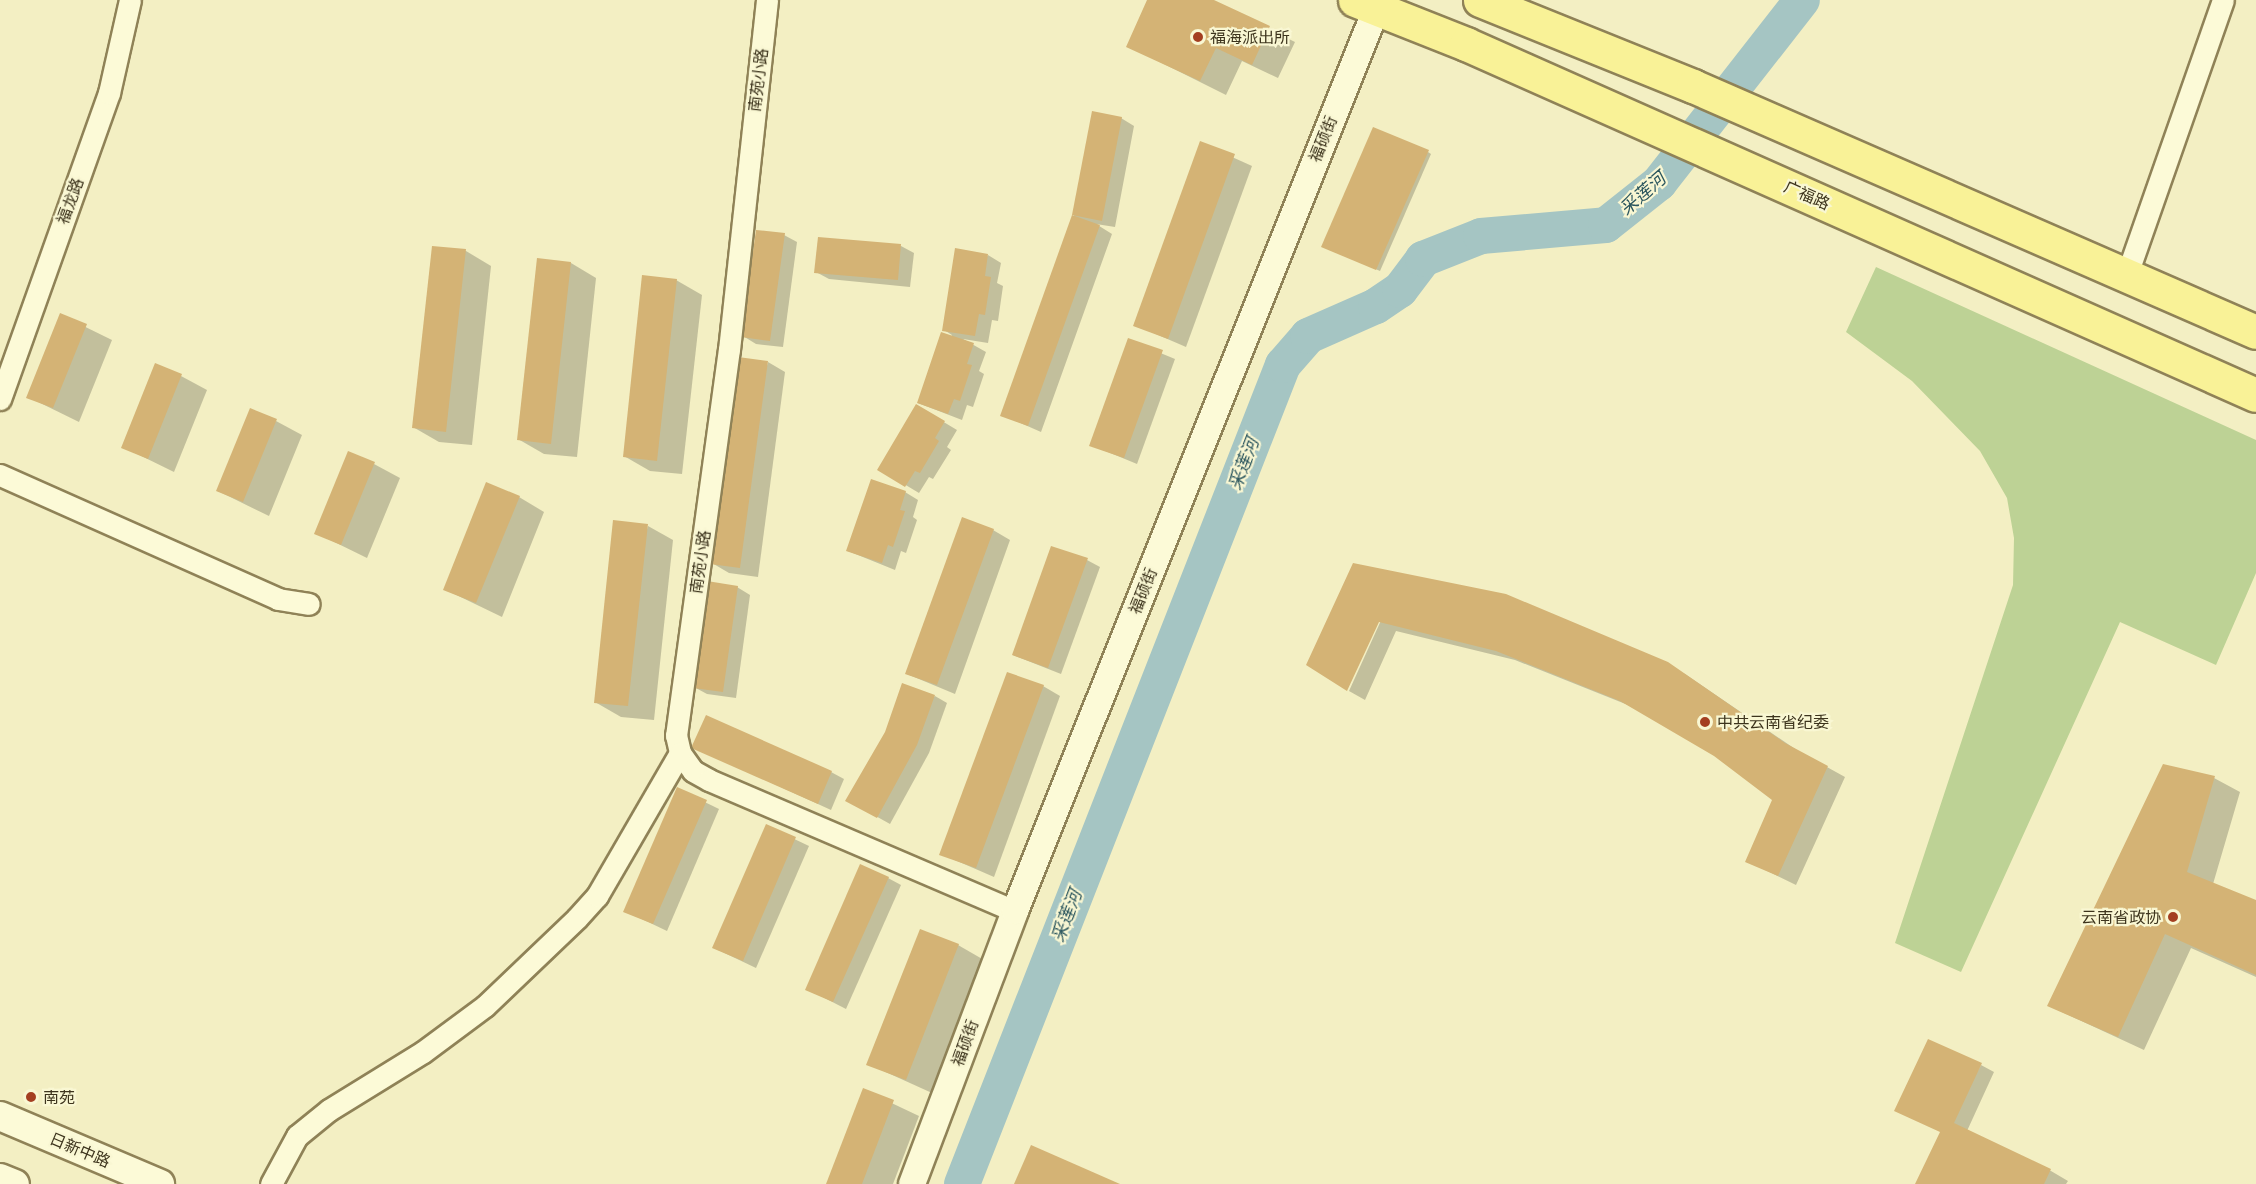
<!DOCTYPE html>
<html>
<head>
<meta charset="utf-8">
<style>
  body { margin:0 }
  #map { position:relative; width:2256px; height:1184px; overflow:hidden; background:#f3efc3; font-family:Merriweather,"Noto Sans SC",serif }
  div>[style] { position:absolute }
  .green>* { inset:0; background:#bdd295 }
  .shadow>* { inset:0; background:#0003 }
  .river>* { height:36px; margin:-18px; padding:0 18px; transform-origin:18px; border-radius:18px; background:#a5c5c3 }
  .building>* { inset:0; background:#d4b375 }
  .roads { filter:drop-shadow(2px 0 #8f8257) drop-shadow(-2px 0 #8f8257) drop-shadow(0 2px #8f8257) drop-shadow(0 -2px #8f8257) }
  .minor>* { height:21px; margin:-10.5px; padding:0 10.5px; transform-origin:10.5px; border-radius:10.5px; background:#fcfad7 }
  .tertiary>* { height:26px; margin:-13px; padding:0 13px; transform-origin:13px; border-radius:13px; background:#fcfad7 }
  .secondary>* { height:28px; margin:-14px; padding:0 14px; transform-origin:14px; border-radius:14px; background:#fcfad7 }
  .primary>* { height:33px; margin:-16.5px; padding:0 16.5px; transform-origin:16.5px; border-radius:16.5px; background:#f9f297 }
  .dots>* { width:16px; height:16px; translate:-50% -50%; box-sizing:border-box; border:3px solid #f9f7d3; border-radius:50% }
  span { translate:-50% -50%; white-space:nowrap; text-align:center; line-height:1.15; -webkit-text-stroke:4.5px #f9f7d3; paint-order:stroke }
  .poi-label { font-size:16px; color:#3d341d }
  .left { translate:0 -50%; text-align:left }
  .right { translate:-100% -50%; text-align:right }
  .street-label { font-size:16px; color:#3d341d }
  .water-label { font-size:18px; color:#2b565e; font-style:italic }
</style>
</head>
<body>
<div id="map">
  <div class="green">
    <i style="clip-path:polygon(1876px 267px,2256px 440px,2256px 573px,2216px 665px,2120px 622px,1961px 972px,1895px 943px,2013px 585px,2014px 538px,2007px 498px,1980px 451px,1912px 381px,1846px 332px)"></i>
  </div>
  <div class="shadow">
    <i style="clip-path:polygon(1149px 0,1210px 0,1295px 42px,1278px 78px,1242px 61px,1226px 95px,1128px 46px)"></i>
    <i style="clip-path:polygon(1093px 113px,1121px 118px,1134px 126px,1115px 227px,1096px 224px,1112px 234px,1041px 432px,1002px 415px,1074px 216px)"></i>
    <i style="clip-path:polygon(1201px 143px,1252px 166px,1186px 347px,1135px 325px)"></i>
    <i style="clip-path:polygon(1428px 152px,1431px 154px,1380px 271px,1327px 248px)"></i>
    <i style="clip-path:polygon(784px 235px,797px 242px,783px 347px,756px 344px,743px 336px)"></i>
    <i style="clip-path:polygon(901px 246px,914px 253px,910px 287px,829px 279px,816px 272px)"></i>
    <i style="clip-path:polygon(433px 248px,466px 251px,491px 266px,472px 445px,439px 442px,413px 427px)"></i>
    <i style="clip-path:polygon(988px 255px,1001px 263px,997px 283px,1003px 286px,998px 321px,992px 320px,988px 343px,963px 339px,986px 352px,979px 371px,984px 374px,973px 407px,967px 405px,962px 420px,918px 403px,952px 335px,944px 330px)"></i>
    <i style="clip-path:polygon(539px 260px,571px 263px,596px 278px,577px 457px,544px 454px,518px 439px)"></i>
    <i style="clip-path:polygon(676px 280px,702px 295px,682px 474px,650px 471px,624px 456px)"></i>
    <i style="clip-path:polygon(61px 315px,112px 340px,79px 422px,28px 397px)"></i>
    <i style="clip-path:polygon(1129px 340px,1175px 359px,1137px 464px,1091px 445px)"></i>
    <i style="clip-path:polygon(768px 362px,785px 372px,758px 577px,729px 573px,712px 563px)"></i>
    <i style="clip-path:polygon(181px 376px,207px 390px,174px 472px,123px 447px)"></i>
    <i style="clip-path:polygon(917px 406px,957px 430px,947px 447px,951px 450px,933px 479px,929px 477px,919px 493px,879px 469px)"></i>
    <i style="clip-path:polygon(276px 421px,302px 435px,269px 516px,218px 491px)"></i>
    <i style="clip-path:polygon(374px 464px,400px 478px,367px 558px,316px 533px)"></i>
    <i style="clip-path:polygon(905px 492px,918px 500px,913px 517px,917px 520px,906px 553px,901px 551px,895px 570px,848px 551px)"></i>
    <i style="clip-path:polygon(519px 497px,544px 512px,502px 617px,444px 589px)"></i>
    <i style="clip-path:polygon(648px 526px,673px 540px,654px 720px,621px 717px,595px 702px)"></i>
    <i style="clip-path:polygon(993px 530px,1010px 540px,955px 694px,907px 674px)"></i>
    <i style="clip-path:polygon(1087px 560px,1100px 567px,1061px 674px,1013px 655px)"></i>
    <i style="clip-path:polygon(1353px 565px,1685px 674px,1798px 751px,1845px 777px,1796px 885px,1747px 861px,1774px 800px,1715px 755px,1638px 709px,1515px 660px,1396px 631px,1365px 700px,1349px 691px,1383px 616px)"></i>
    <i style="clip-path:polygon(737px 587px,750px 595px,736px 698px,707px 694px,694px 687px)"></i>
    <i style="clip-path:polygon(1043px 686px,1060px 696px,994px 877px,941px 854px)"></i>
    <i style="clip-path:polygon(935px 696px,947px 703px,929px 753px,890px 824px,847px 800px,886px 732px)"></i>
    <i style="clip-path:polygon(693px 747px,831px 772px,844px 779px,831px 810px)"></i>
    <i style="clip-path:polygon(2214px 778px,2240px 792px,2213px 884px,2256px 902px,2256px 977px,2191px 948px,2144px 1050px,2049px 1006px)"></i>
    <i style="clip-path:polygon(678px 789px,719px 809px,667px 931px,625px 911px)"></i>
    <i style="clip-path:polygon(767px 826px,809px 846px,756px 968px,714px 948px)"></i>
    <i style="clip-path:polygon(888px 878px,901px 885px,846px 1009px,807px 989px)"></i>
    <i style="clip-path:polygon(958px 945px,984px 960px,932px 1093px,868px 1064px)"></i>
    <i style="clip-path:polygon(1981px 1065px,1994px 1072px,1967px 1131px,2051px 1171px,2068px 1181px,2066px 1184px,1916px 1184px)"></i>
    <i style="clip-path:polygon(864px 1090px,919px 1116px,893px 1184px,828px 1184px)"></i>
  </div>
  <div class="river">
    <i style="left:962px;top:1184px;width:880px;rotate:-68.6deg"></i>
    <i style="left:1283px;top:365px;width:38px;rotate:-49deg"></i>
    <i style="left:1308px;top:336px;width:74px;rotate:-23.8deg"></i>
    <i style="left:1376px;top:306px;width:29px;rotate:-34deg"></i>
    <i style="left:1400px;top:290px;width:39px;rotate:-53deg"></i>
    <i style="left:1423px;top:259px;width:62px;rotate:-21.6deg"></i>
    <i style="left:1481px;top:236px;width:125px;rotate:-5deg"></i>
    <i style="left:1606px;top:225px;width:68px;rotate:-38.4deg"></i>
    <i style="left:1659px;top:183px;width:232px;rotate:-52deg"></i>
  </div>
  <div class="building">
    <i style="clip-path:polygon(1147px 0,1214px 0,1270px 26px,1252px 65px,1216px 48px,1200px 81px,1126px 47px)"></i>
    <i style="clip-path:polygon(1092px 111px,1122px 117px,1102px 221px,1072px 215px)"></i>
    <i style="clip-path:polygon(1373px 127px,1429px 150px,1376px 270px,1321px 247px)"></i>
    <i style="clip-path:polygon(1200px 141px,1235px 154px,1168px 339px,1133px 326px)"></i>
    <i style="clip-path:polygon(1072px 215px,1100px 225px,1028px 426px,1000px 416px)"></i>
    <i style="clip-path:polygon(756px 230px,785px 233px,770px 341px,741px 337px)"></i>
    <i style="clip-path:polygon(818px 237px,901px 244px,898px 280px,814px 273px)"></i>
    <i style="clip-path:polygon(432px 246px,466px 249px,446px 432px,412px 428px)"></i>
    <i style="clip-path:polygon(955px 248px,988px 254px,985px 276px,991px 277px,985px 315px,979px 314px,975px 336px,942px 331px)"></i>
    <i style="clip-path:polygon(537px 258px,571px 262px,551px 444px,517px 440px)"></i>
    <i style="clip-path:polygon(642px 275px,677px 279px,657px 461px,623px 457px)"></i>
    <i style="clip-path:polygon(60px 313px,87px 324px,53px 408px,26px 398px)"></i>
    <i style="clip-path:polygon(941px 332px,974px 343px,967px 364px,972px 365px,960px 401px,954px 399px,948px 414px,917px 403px)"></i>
    <i style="clip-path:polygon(1128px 338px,1163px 350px,1124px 458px,1089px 446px)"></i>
    <i style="clip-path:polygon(738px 357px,768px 361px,740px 568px,710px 564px)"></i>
    <i style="clip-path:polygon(155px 363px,182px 374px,148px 459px,121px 448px)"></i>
    <i style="clip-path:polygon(916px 404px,945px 421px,935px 438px,939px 441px,920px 473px,915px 471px,905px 487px,877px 470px)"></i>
    <i style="clip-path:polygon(250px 408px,277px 419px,243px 502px,216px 491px)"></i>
    <i style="clip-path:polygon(348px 451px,375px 462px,341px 545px,314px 534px)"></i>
    <i style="clip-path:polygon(871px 479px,906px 491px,900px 510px,905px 511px,893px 547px,888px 545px,882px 563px,846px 551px)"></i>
    <i style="clip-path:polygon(486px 482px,520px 496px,476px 603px,443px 590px)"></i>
    <i style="clip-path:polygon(962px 517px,994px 529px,937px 685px,905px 674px)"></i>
    <i style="clip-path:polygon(613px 520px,648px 524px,628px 706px,594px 703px)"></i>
    <i style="clip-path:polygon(1051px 546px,1088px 558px,1048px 668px,1012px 655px)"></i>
    <i style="clip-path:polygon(1353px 563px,1506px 594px,1668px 662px,1785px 743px,1828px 766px,1778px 876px,1745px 862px,1772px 800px,1714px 756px,1620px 701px,1496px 651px,1379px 622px,1347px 691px,1306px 665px)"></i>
    <i style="clip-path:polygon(707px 581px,738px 586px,723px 692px,693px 688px)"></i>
    <i style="clip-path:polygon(1007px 672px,1044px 685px,976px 868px,939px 855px)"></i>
    <i style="clip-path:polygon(902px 683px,935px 695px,917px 745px,877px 818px,845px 801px,885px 732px)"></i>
    <i style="clip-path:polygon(706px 715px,832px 771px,818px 804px,691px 748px)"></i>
    <i style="clip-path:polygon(2163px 764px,2215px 776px,2187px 872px,2256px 900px,2256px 975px,2165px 934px,2118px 1037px,2047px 1006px)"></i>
    <i style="clip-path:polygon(677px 787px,707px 800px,653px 924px,623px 912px)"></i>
    <i style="clip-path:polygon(766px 824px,796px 837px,743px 961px,712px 948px)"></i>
    <i style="clip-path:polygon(860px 864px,889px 877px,833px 1002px,805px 990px)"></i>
    <i style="clip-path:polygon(920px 929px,959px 944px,906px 1080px,866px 1065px)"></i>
    <i style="clip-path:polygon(1928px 1039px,1982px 1063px,1954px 1123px,2051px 1169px,2044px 1184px,1915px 1184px,1940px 1132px,1894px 1111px)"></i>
    <i style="clip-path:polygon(863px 1088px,894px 1100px,862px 1184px,826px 1184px)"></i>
    <i style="clip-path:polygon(1031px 1145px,1120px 1184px,1014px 1184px)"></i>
  </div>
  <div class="roads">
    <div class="minor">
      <i style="left:767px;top:0;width:351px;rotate:96.2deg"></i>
      <i style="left:729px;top:349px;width:390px;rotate:97.8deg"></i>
      <i style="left:676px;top:735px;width:18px;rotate:77deg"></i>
      <i style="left:680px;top:753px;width:22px;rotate:54deg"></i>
      <i style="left:693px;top:771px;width:18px;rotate:29deg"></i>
      <i style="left:709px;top:780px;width:333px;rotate:23.2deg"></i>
      <i style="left:2127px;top:274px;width:290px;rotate:-70.7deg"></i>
      <i style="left:0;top:399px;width:325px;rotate:-70.4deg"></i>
      <i style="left:109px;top:93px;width:95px;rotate:-77.3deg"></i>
      <i style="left:0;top:475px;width:304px;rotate:24deg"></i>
      <i style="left:278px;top:599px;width:31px;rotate:9deg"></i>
      <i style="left:271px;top:1184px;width:55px;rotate:-61.6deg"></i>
      <i style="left:297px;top:1136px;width:41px;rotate:-39.1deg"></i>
      <i style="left:329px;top:1110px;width:110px;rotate:-31.7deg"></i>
      <i style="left:423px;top:1052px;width:77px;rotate:-36.6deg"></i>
      <i style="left:485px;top:1006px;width:127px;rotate:-43.7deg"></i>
      <i style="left:577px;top:918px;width:30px;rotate:-48deg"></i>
      <i style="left:597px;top:896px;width:165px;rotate:-59.9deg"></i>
    </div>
    <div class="tertiary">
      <i style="left:912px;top:1184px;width:292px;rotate:-69.3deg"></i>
      <i style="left:1015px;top:911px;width:981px;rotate:-68.17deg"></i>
    </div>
    <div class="secondary">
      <i style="left:0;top:1116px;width:174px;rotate:23deg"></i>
      <i style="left:0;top:1178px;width:16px;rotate:22deg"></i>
    </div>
    <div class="primary">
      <i style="left:1355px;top:0;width:119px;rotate:21.6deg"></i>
      <i style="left:1466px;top:44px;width:864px;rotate:23.96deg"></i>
      <i style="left:1480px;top:0;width:230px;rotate:22deg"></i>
      <i style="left:1693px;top:86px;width:614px;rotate:23.6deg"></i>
    </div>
  </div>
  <div class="dots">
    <i style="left:1198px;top:37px;background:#a43f21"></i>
    <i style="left:1705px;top:722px;background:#a43f21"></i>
    <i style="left:2173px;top:917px;background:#a43f21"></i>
    <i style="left:31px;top:1097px;background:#a43f21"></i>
  </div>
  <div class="poi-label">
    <span class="left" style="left:1210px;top:37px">福海派出所</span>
    <span class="left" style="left:1717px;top:722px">中共云南省纪委</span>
    <span class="right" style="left:2161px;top:917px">云南省政协</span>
    <span class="left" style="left:43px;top:1097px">南苑</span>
  </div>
  <div class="street-label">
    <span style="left:758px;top:80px;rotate:-83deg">南苑小路</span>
    <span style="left:1323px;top:139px;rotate:-68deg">福硕街</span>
    <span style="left:1807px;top:195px;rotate:24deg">广福路</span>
    <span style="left:70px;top:201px;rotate:-70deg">福龙路</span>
    <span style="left:700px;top:562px;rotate:-82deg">南苑小路</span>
    <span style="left:1143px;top:591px;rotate:-68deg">福硕街</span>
    <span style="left:965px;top:1043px;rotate:-70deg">福硕街</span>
    <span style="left:80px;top:1150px;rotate:23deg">日新中路</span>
  </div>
  <div class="water-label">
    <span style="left:1643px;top:194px;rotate:-41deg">采莲河</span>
    <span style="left:1244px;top:464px;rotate:-69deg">采莲河</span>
    <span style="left:1067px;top:916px;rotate:-69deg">采莲河</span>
  </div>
</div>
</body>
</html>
